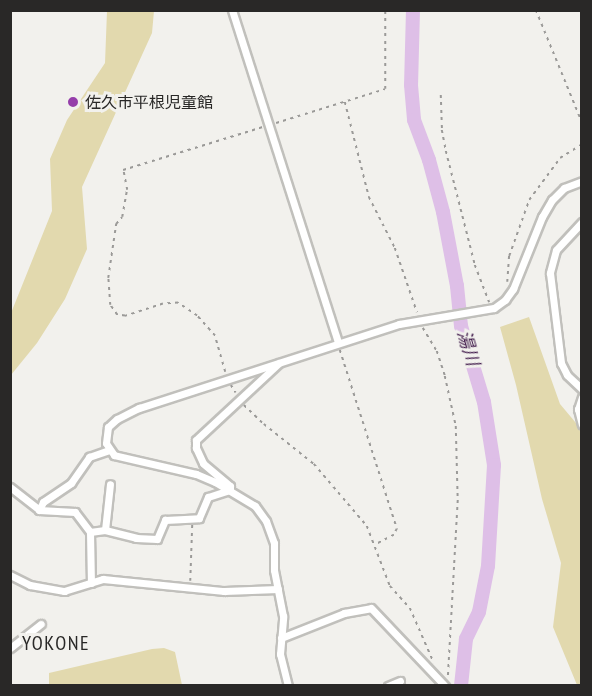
<!DOCTYPE html>
<html>
<head>
<meta charset="utf-8">
<style>
  body { margin:0 }
  #map { position:relative; width:592px; height:696px; overflow:hidden; background:#f2f1ed; font-family:"PT Sans Narrow","Noto Sans JP",sans-serif }
  div>[style] { position:absolute }
  .green>* { inset:0; background:#e2d9ae }
  .river>* { height:14px; margin:-7px; padding:0 7px; transform-origin:7px; border-radius:7px; background:#debfe7 }
  .path>* { height:1.5px; margin-top:-0.75px; transform-origin:0; background:repeating-linear-gradient(90deg,#9b9a98 0 3px,transparent 0 7.5px) }
  .roads { filter:drop-shadow(2px 0 #c1c0bc) drop-shadow(-2px 0 #c1c0bc) drop-shadow(0 2px #c1c0bc) drop-shadow(0 -2px #c1c0bc) }
  .minor>* { height:7px; margin:-3.5px; padding:0 3.5px; transform-origin:3.5px; border-radius:3.5px; background:#fff }
  .dots>* { width:16px; height:16px; translate:-50% -50%; box-sizing:border-box; border:3px solid #f2f1ed; border-radius:50% }
  span { translate:-50% -50%; white-space:nowrap; text-align:center; line-height:1.15; -webkit-text-stroke:6px #f2f1ed; paint-order:stroke }
  .poi-label { font-size:16px; color:#292827 }
  .left { translate:0 -50%; text-align:left }
  .water-label { font-size:18px; color:#431d4d; font-style:italic }
  .quarter-label { font-size:20px; color:#292827; letter-spacing:1.5px }
  .frame { position:absolute; inset:0; border:12px solid #292827; pointer-events:none }
</style>
</head>
<body>
<div id="map">
  <div class="green">
    <i style="clip-path:polygon(107px 11px,154px 11px,152px 33px,82px 187px,87px 249px,65px 299px,37px 343px,11px 375px,11px 313px,52px 211px,50px 159px,67px 120px,105px 63px)"></i>
    <i style="clip-path:polygon(529px 317px,560px 404px,581px 429px,581px 685px,577px 685px,553px 627px,561px 563px,542px 499px,516px 385px,500px 327px)"></i>
    <i style="clip-path:polygon(164px 648px,175px 652px,182px 685px,49px 685px,49px 673px,152px 649px)"></i>
  </div>
  <div class="river">
    <i style="left:413px;top:10px;width:75px;rotate:91.5deg"></i>
    <i style="left:411px;top:85px;width:35px;rotate:85deg"></i>
    <i style="left:414px;top:120px;width:43px;rotate:69.4deg"></i>
    <i style="left:429px;top:160px;width:54px;rotate:74.9deg"></i>
    <i style="left:443px;top:212px;width:75px;rotate:79.3deg"></i>
    <i style="left:457px;top:286px;width:40px;rotate:84.3deg"></i>
    <i style="left:461px;top:326px;width:79px;rotate:73.2deg"></i>
    <i style="left:484px;top:402px;width:64px;rotate:81deg"></i>
    <i style="left:494px;top:465px;width:101px;rotate:93.4deg"></i>
    <i style="left:488px;top:566px;width:47px;rotate:101.1deg"></i>
    <i style="left:479px;top:612px;width:30px;rotate:116deg"></i>
    <i style="left:466px;top:639px;width:47px;rotate:96.1deg"></i>
  </div>
  <div class="path">
    <i style="left:536px;top:10px;width:121px;rotate:67.7deg"></i>
    <i style="left:441px;top:95px;width:35px;rotate:88deg"></i>
    <i style="left:442px;top:130px;width:21px;rotate:79deg"></i>
    <i style="left:446px;top:151px;width:118px;rotate:75.7deg"></i>
    <i style="left:475px;top:265px;width:40px;rotate:69deg"></i>
    <i style="left:345px;top:102px;width:98px;rotate:75.8deg"></i>
    <i style="left:369px;top:197px;width:57px;rotate:63deg"></i>
    <i style="left:395px;top:248px;width:68px;rotate:71deg"></i>
    <i style="left:276px;top:123px;width:114px;rotate:-17.3deg"></i>
    <i style="left:385px;top:89px;width:79px;rotate:-90deg"></i>
    <i style="left:507px;top:282px;width:26px;rotate:-86deg"></i>
    <i style="left:509px;top:256px;width:59px;rotate:-70.3deg"></i>
    <i style="left:529px;top:200px;width:52px;rotate:-53.6deg"></i>
    <i style="left:560px;top:158px;width:26px;rotate:-32deg"></i>
    <i style="left:423px;top:328px;width:27px;rotate:59deg"></i>
    <i style="left:437px;top:351px;width:26px;rotate:72deg"></i>
    <i style="left:445px;top:376px;width:51px;rotate:77.6deg"></i>
    <i style="left:456px;top:426px;width:74px;rotate:88.5deg"></i>
    <i style="left:458px;top:500px;width:179px;rotate:93.2deg"></i>
    <i style="left:340px;top:350px;width:188px;rotate:72.3deg"></i>
    <i style="left:397px;top:529px;width:7px;rotate:117deg"></i>
    <i style="left:394px;top:535px;width:19px;rotate:152deg"></i>
    <i style="left:225px;top:372px;width:37px;rotate:-106deg"></i>
    <i style="left:215px;top:336px;width:27px;rotate:-132deg"></i>
    <i style="left:197px;top:316px;width:23px;rotate:-146deg"></i>
    <i style="left:178px;top:303px;width:15px;rotate:176deg"></i>
    <i style="left:163px;top:304px;width:40px;rotate:162deg"></i>
    <i style="left:125px;top:316px;width:8px;rotate:-173deg"></i>
    <i style="left:117px;top:315px;width:12px;rotate:-125deg"></i>
    <i style="left:110px;top:305px;width:27px;rotate:-94deg"></i>
    <i style="left:108px;top:278px;width:55px;rotate:-81.6deg"></i>
    <i style="left:116px;top:224px;width:9px;rotate:-49deg"></i>
    <i style="left:122px;top:217px;width:27px;rotate:-80deg"></i>
    <i style="left:127px;top:190px;width:20px;rotate:-101deg"></i>
    <i style="left:123px;top:170px;width:146px;rotate:-17.1deg"></i>
    <i style="left:231px;top:385px;width:9px;rotate:58deg"></i>
    <i style="left:244px;top:405px;width:28px;rotate:44deg"></i>
    <i style="left:264px;top:424px;width:64px;rotate:38.7deg"></i>
    <i style="left:314px;top:464px;width:82px;rotate:49.5deg"></i>
    <i style="left:367px;top:526px;width:64px;rotate:69deg"></i>
    <i style="left:390px;top:586px;width:30px;rotate:48deg"></i>
    <i style="left:410px;top:608px;width:60px;rotate:66.4deg"></i>
    <i style="left:190px;top:581px;width:56px;rotate:-88deg"></i>
  </div>
  <div class="roads">
    <div class="minor">
      <i style="left:232px;top:10px;width:349px;rotate:72.3deg"></i>
      <i style="left:582px;top:222px;width:38px;rotate:133deg"></i>
      <i style="left:556px;top:250px;width:24px;rotate:105deg"></i>
      <i style="left:550px;top:273px;width:91px;rotate:83deg"></i>
      <i style="left:561px;top:363px;width:13px;rotate:63deg"></i>
      <i style="left:567px;top:375px;width:21px;rotate:43deg"></i>
      <i style="left:582px;top:397px;width:13px;rotate:108deg"></i>
      <i style="left:578px;top:409px;width:16px;rotate:76deg"></i>
      <i style="left:10px;top:487px;width:37px;rotate:38deg"></i>
      <i style="left:39px;top:510px;width:36px;rotate:3deg"></i>
      <i style="left:75px;top:512px;width:25px;rotate:53deg"></i>
      <i style="left:90px;top:532px;width:51px;rotate:88.9deg"></i>
      <i style="left:39px;top:510px;width:9px;rotate:-63deg"></i>
      <i style="left:43px;top:502px;width:34px;rotate:-34deg"></i>
      <i style="left:71px;top:483px;width:32px;rotate:-55deg"></i>
      <i style="left:89px;top:457px;width:21px;rotate:-19deg"></i>
      <i style="left:105px;top:530px;width:46px;rotate:-83.8deg"></i>
      <i style="left:90px;top:532px;width:15px;rotate:-8deg"></i>
      <i style="left:105px;top:530px;width:32px;rotate:14deg"></i>
      <i style="left:136px;top:538px;width:21px;rotate:3deg"></i>
      <i style="left:157px;top:539px;width:21px;rotate:-67deg"></i>
      <i style="left:165px;top:520px;width:34px;rotate:-3deg"></i>
      <i style="left:199px;top:518px;width:23px;rotate:-67deg"></i>
      <i style="left:208px;top:497px;width:23px;rotate:-18deg"></i>
      <i style="left:230px;top:490px;width:4px;rotate:-90deg"></i>
      <i style="left:230px;top:486px;width:35px;rotate:-140deg"></i>
      <i style="left:203px;top:463px;width:17px;rotate:-115deg"></i>
      <i style="left:196px;top:448px;width:8px;rotate:-90deg"></i>
      <i style="left:196px;top:440px;width:113px;rotate:-42.9deg"></i>
      <i style="left:10px;top:575px;width:22px;rotate:27deg"></i>
      <i style="left:30px;top:585px;width:35px;rotate:10deg"></i>
      <i style="left:64px;top:591px;width:41px;rotate:-17.1deg"></i>
      <i style="left:103px;top:579px;width:122px;rotate:5.7deg"></i>
      <i style="left:224px;top:591px;width:54px;rotate:-2.1deg"></i>
      <i style="left:281px;top:638px;width:68px;rotate:-21.6deg"></i>
      <i style="left:344px;top:613px;width:27px;rotate:-10deg"></i>
      <i style="left:371px;top:608px;width:108px;rotate:46.5deg"></i>
      <i style="left:10px;top:648px;width:39px;rotate:-38deg"></i>
      <i style="left:288px;top:686px;width:33px;rotate:-104deg"></i>
      <i style="left:280px;top:654px;width:38px;rotate:-85deg"></i>
      <i style="left:283px;top:616px;width:47px;rotate:-101.1deg"></i>
      <i style="left:274px;top:570px;width:27px;rotate:-90deg"></i>
      <i style="left:274px;top:543px;width:23px;rotate:-110deg"></i>
      <i style="left:266px;top:521px;width:19px;rotate:-126deg"></i>
      <i style="left:255px;top:506px;width:47px;rotate:-149deg"></i>
      <i style="left:215px;top:482px;width:21px;rotate:-157deg"></i>
      <i style="left:196px;top:474px;width:84px;rotate:-167deg"></i>
      <i style="left:114px;top:455px;width:14px;rotate:-124deg"></i>
      <i style="left:106px;top:443px;width:16px;rotate:-83deg"></i>
      <i style="left:108px;top:427px;width:12px;rotate:-42deg"></i>
      <i style="left:117px;top:419px;width:25px;rotate:-27deg"></i>
      <i style="left:139px;top:408px;width:273px;rotate:-17.9deg"></i>
      <i style="left:399px;top:324px;width:96px;rotate:-9.6deg"></i>
      <i style="left:494px;top:308px;width:14px;rotate:-36deg"></i>
      <i style="left:505px;top:300px;width:14px;rotate:-54deg"></i>
      <i style="left:513px;top:289px;width:78px;rotate:-68.1deg"></i>
      <i style="left:542px;top:217px;width:20px;rotate:-60deg"></i>
      <i style="left:552px;top:200px;width:17px;rotate:-45deg"></i>
      <i style="left:564px;top:188px;width:19px;rotate:-21deg"></i>
      <i style="left:388px;top:686px;width:13px;rotate:-23deg"></i>
    </div>
  </div>
  <div class="dots">
    <i style="left:73px;top:102px;background:#953eaa"></i>
  </div>
  <div class="poi-label">
    <span class="left" style="left:85px;top:102px">佐久市平根児童館</span>
  </div>
  <div class="water-label">
    <span style="left:468px;top:348px;rotate:73deg">湯川</span>
  </div>
  <div class="quarter-label">
    <span style="left:56px;top:643px">YOKONE</span>
  </div>
  <div class="frame"></div>
</div>
</body>
</html>
